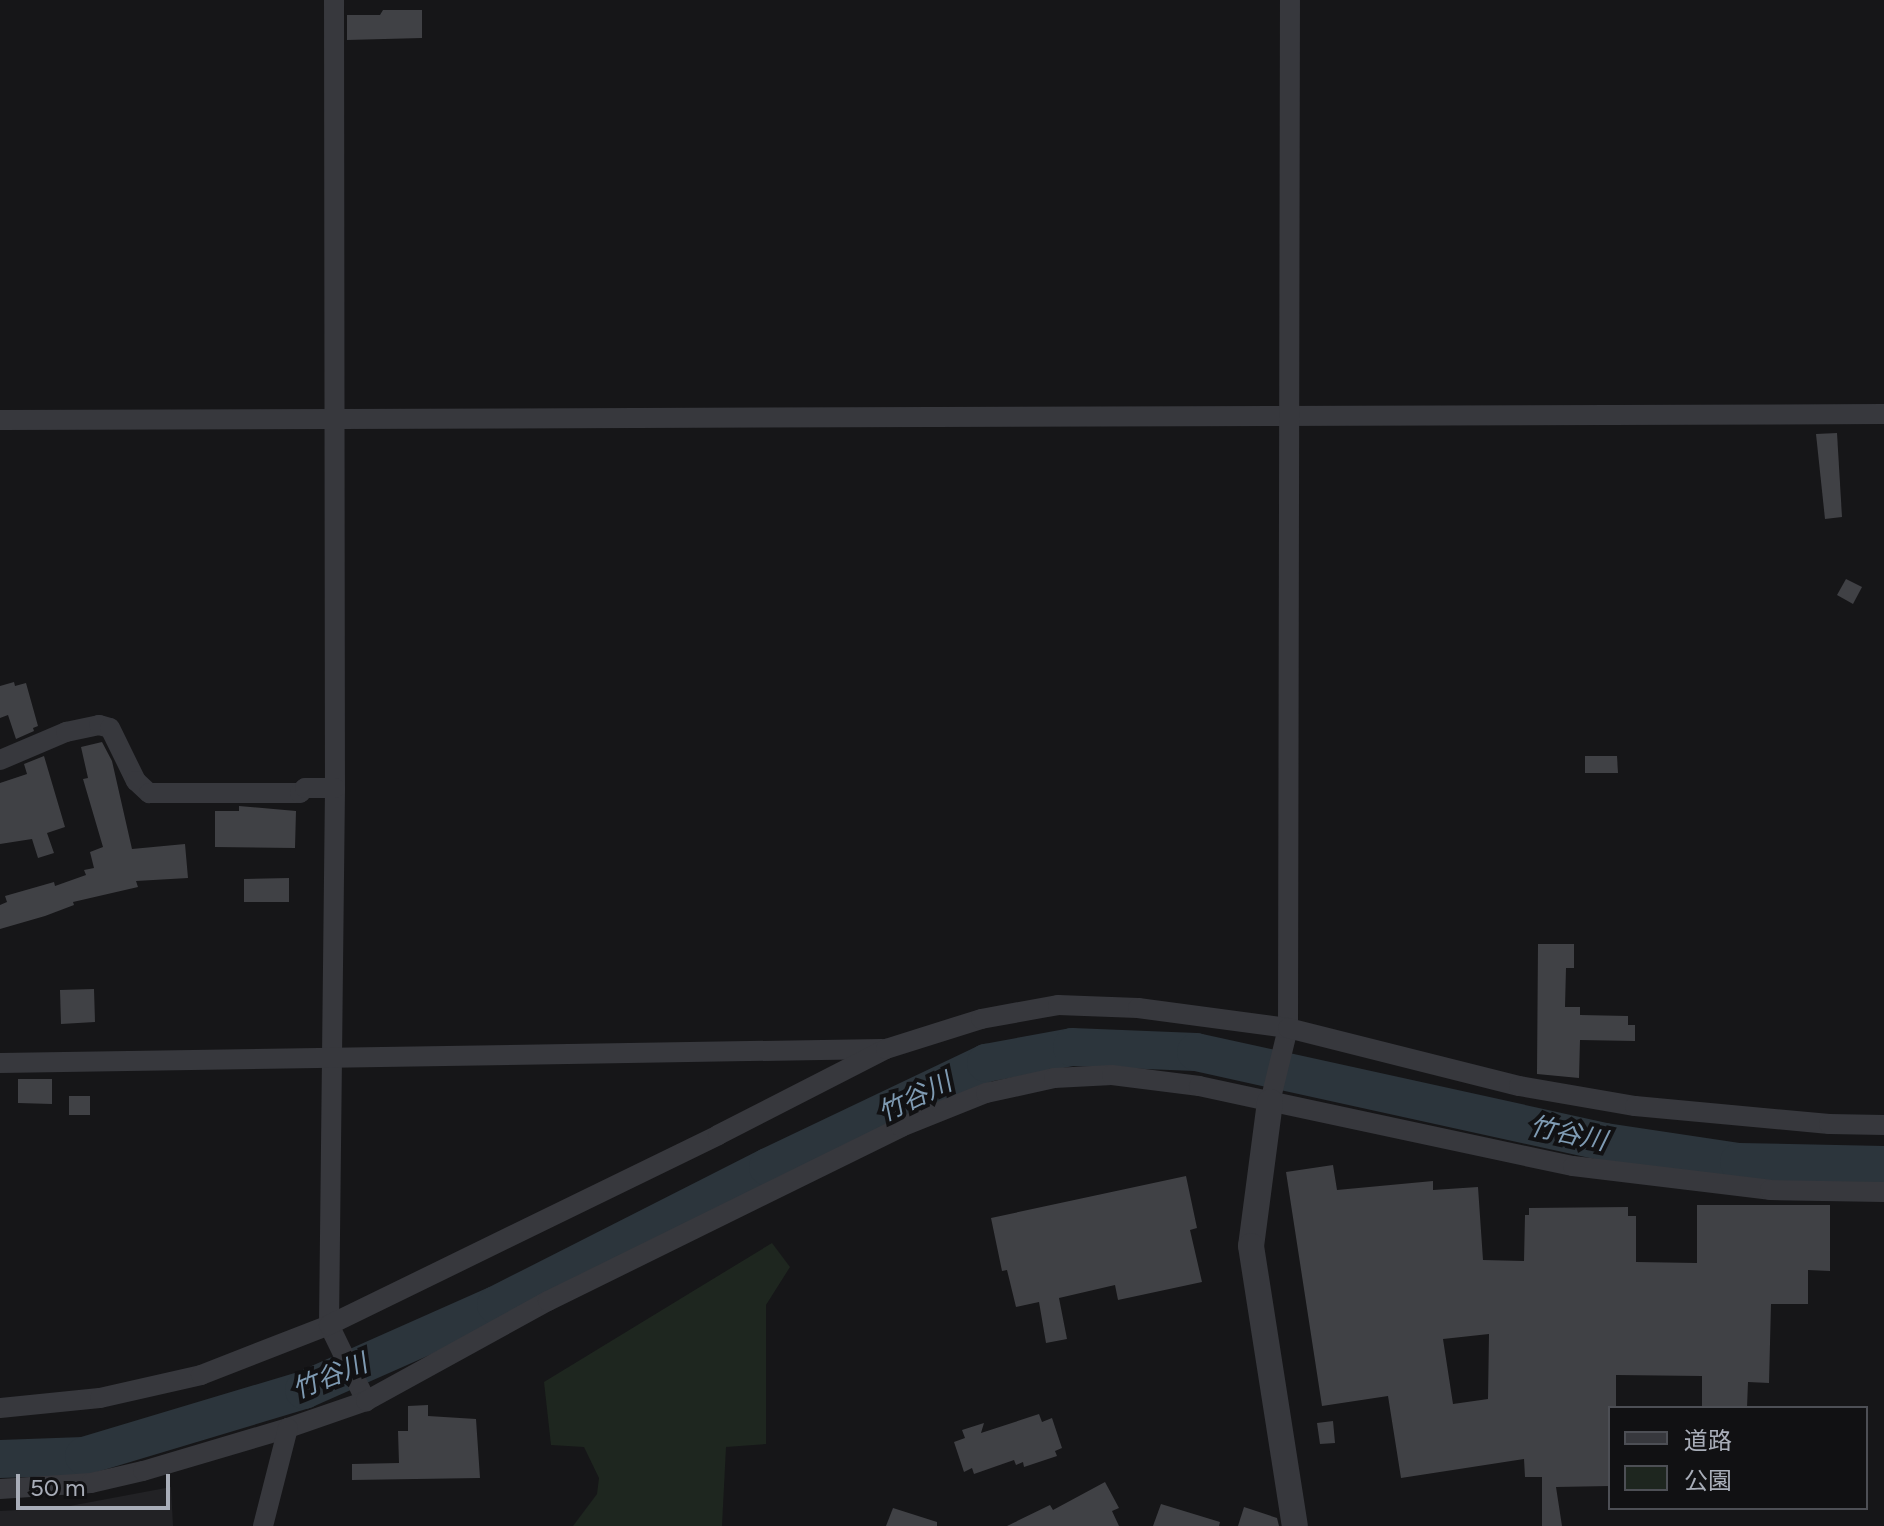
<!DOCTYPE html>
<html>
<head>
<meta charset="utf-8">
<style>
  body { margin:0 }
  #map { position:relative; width:1884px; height:1526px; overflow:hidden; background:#161618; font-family:Figtree,"Noto Sans JP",sans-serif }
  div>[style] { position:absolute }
  .built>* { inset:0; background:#222225 }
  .green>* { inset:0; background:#1e261f }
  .river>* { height:38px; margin:-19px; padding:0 19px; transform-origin:19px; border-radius:19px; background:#2c353c }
  .building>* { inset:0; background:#404145 }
  .minor>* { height:20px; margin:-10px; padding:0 10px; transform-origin:10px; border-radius:10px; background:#37383d }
  .tertiary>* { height:26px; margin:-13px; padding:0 13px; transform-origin:13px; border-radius:13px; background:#37383d }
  span { translate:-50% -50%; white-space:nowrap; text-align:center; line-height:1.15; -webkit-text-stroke:8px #111113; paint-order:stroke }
  .water-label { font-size:26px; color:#7f9bb3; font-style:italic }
  .legend { position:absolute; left:1608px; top:1406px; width:260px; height:104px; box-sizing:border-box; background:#111113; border:2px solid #4d4f55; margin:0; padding:10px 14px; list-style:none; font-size:24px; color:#a8adb8 }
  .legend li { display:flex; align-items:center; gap:16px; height:40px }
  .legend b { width:40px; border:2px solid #4d4f55 }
  .scale { position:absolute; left:16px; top:1474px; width:154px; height:36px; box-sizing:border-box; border:4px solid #a8adb8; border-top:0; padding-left:10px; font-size:24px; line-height:28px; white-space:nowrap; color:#a8adb8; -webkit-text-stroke:6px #111113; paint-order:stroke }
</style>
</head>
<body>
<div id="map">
  <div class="built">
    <i style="clip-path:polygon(171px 1487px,173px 1526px,0 1526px,0 1511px,59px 1508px)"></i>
  </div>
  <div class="green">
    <i style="clip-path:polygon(772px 1243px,790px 1267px,766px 1305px,766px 1444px,726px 1447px,722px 1526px,573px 1526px,597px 1494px,599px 1478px,584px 1447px,551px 1445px,544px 1382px)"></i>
  </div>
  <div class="river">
    <i style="left:0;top:1459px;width:84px;rotate:-2deg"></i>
    <i style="left:84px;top:1456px;width:230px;rotate:-16.7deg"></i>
    <i style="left:304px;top:1390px;width:210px;rotate:-23.9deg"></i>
    <i style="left:496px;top:1305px;width:305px;rotate:-26.9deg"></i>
    <i style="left:768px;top:1167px;width:242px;rotate:-25.5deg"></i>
    <i style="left:986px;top:1063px;width:87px;rotate:-10.5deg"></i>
    <i style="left:1072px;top:1047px;width:124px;rotate:2.3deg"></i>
    <i style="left:1196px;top:1052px;width:419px;rotate:12.4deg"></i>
    <i style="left:1605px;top:1142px;width:135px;rotate:8.5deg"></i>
    <i style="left:1739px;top:1162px;width:145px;rotate:1.2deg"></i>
  </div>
  <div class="building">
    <i style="clip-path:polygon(383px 10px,422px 10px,422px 38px,347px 40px,347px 15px,380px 15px)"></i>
    <i style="clip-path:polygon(1837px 433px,1842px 517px,1825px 519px,1816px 434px)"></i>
    <i style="clip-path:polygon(1846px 579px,1862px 587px,1853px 604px,1837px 595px)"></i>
    <i style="clip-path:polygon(14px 682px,15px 686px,26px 683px,38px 726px,33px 728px,34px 731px,16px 739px,8px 715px,0 718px,0 686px)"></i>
    <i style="clip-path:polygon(102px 742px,112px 761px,132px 849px,185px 844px,188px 878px,136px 881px,138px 887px,73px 902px,74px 905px,45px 916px,0 929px,0 905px,7px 902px,5px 896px,54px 882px,55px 886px,86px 875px,84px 870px,94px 868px,90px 852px,103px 847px,83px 779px,88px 778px,81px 747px)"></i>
    <i style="clip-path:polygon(44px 756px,65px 827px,47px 833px,54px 853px,38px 858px,32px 839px,0 844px,0 783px,27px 774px,24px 764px)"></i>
    <i style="clip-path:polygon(1585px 756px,1617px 756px,1618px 773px,1585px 773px)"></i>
    <i style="clip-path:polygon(239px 806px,296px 811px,295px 848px,215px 847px,215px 811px,239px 811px)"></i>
    <i style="clip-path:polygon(289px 878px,289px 902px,244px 902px,244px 879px)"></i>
    <i style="clip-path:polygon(1538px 944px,1574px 944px,1574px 968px,1566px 968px,1565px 1007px,1580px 1007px,1580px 1015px,1628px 1016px,1628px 1025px,1635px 1025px,1635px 1041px,1580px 1040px,1579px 1078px,1537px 1074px)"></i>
    <i style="clip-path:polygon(94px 989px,95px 1022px,61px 1024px,60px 990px)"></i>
    <i style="clip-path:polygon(18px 1079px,52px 1079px,52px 1104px,18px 1103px)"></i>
    <i style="clip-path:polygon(69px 1096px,90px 1096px,90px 1115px,69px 1115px)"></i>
    <i style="clip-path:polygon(evenodd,1333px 1165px,1337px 1190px,1433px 1181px,1433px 1190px,1478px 1187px,1483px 1260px,1524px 1261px,1525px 1215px,1529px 1215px,1529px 1208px,1628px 1207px,1628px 1216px,1636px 1216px,1636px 1262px,1697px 1263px,1697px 1205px,1830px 1205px,1830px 1271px,1808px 1270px,1808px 1304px,1771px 1304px,1769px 1383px,1748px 1382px,1747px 1408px,1702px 1408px,1702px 1376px,1616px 1375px,1616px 1408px,1610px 1408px,1610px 1486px,1556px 1487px,1562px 1526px,1542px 1526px,1542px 1477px,1525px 1477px,1524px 1459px,1401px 1478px,1388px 1396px,1322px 1406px,1286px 1172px,1333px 1165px,1489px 1334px,1488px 1399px,1453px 1404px,1443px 1339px,1489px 1334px)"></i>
    <i style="clip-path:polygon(1186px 1176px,1197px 1228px,1190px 1230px,1202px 1282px,1118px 1300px,1115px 1285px,1059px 1298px,1067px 1339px,1046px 1343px,1039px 1302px,1016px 1307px,1007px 1270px,1002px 1271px,991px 1218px)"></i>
    <i style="clip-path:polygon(428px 1405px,428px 1416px,476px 1419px,480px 1478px,352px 1480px,352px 1464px,399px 1463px,398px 1431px,408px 1431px,408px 1406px)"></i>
    <i style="clip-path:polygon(1039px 1414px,1042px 1422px,1052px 1418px,1062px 1448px,1055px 1451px,1057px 1456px,1024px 1467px,1023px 1462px,1016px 1465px,1014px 1460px,974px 1474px,972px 1468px,964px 1472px,954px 1442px,965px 1438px,962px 1430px,984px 1423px,981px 1433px)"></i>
    <i style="clip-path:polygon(1333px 1421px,1335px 1443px,1320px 1444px,1317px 1423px)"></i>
    <i style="clip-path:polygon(1105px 1482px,1119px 1508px,1112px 1511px,1119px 1526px,1007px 1526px,1050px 1505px,1053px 1510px)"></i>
    <i style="clip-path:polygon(1161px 1504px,1220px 1522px,1219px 1526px,1153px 1526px)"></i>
    <i style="clip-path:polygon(1244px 1507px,1277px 1518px,1279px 1526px,1238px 1526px)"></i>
    <i style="clip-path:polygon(893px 1508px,937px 1522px,937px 1526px,886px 1526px)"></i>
  </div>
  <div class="minor">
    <i style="left:334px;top:0;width:788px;rotate:89.93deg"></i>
    <i style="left:335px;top:788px;width:537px;rotate:90.64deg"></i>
    <i style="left:329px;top:1325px;width:85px;rotate:64deg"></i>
    <i style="left:0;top:420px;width:1884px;rotate:-0.18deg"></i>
    <i style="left:0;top:760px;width:72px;rotate:-23deg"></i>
    <i style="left:66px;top:732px;width:34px;rotate:-12deg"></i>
    <i style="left:99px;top:725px;width:11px;rotate:15deg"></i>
    <i style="left:110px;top:728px;width:59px;rotate:63.9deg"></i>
    <i style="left:136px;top:781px;width:18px;rotate:43deg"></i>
    <i style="left:149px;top:793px;width:151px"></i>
    <i style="left:300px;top:793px;width:7px;rotate:-45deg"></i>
    <i style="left:305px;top:788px;width:30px"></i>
    <i style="left:0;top:1063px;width:882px;rotate:-0.91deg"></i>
    <i style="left:1270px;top:1102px;width:76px;rotate:-76.3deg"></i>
    <i style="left:1288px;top:1028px;width:1028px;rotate:-89.89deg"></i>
    <i style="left:0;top:1408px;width:100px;rotate:-5.7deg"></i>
    <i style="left:100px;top:1398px;width:104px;rotate:-12.8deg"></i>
    <i style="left:201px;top:1375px;width:137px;rotate:-21.3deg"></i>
    <i style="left:329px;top:1325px;width:433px;rotate:-26deg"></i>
    <i style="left:718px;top:1135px;width:189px;rotate:-27.1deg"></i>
    <i style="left:886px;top:1049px;width:100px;rotate:-17.5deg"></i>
    <i style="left:981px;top:1019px;width:78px;rotate:-10.3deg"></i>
    <i style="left:1058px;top:1005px;width:80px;rotate:2.1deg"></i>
    <i style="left:1138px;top:1008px;width:151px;rotate:7.6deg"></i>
    <i style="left:1288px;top:1028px;width:238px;rotate:14.1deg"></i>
    <i style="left:1519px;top:1086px;width:118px;rotate:9.8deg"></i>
    <i style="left:1635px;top:1106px;width:195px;rotate:5.3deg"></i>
    <i style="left:1829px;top:1124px;width:55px;rotate:1deg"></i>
    <i style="left:0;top:1489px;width:91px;rotate:-3.8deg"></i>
    <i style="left:91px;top:1483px;width:53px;rotate:-13deg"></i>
    <i style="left:143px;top:1471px;width:151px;rotate:-16.5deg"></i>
    <i style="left:288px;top:1428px;width:83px;rotate:-19.1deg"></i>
    <i style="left:366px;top:1401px;width:208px;rotate:-28.8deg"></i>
    <i style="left:548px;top:1301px;width:394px;rotate:-26.2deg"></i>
    <i style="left:901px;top:1127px;width:92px;rotate:-21.8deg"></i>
    <i style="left:986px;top:1093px;width:70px;rotate:-12.4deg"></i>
    <i style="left:1054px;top:1078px;width:58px;rotate:-3deg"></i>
    <i style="left:1112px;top:1075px;width:88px;rotate:7.2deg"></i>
    <i style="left:1199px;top:1086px;width:382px;rotate:12.1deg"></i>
    <i style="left:1573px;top:1166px;width:198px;rotate:6.9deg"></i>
    <i style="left:1770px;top:1190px;width:114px;rotate:1deg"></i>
    <i style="left:263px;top:1526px;width:101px;rotate:-75.7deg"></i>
  </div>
  <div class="tertiary">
    <i style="left:1270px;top:1102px;width:145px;rotate:97.5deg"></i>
    <i style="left:1251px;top:1246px;width:283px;rotate:81.1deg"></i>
  </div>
  <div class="water-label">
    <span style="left:915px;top:1098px;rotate:-26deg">竹谷川</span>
    <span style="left:1568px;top:1134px;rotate:12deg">竹谷川</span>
    <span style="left:330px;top:1377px;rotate:-22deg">竹谷川</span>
  </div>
  <ul class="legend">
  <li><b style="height:10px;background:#37383d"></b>道路</li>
  <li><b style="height:22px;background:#1e261f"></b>公園</li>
  </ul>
  <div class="scale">50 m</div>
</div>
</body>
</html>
